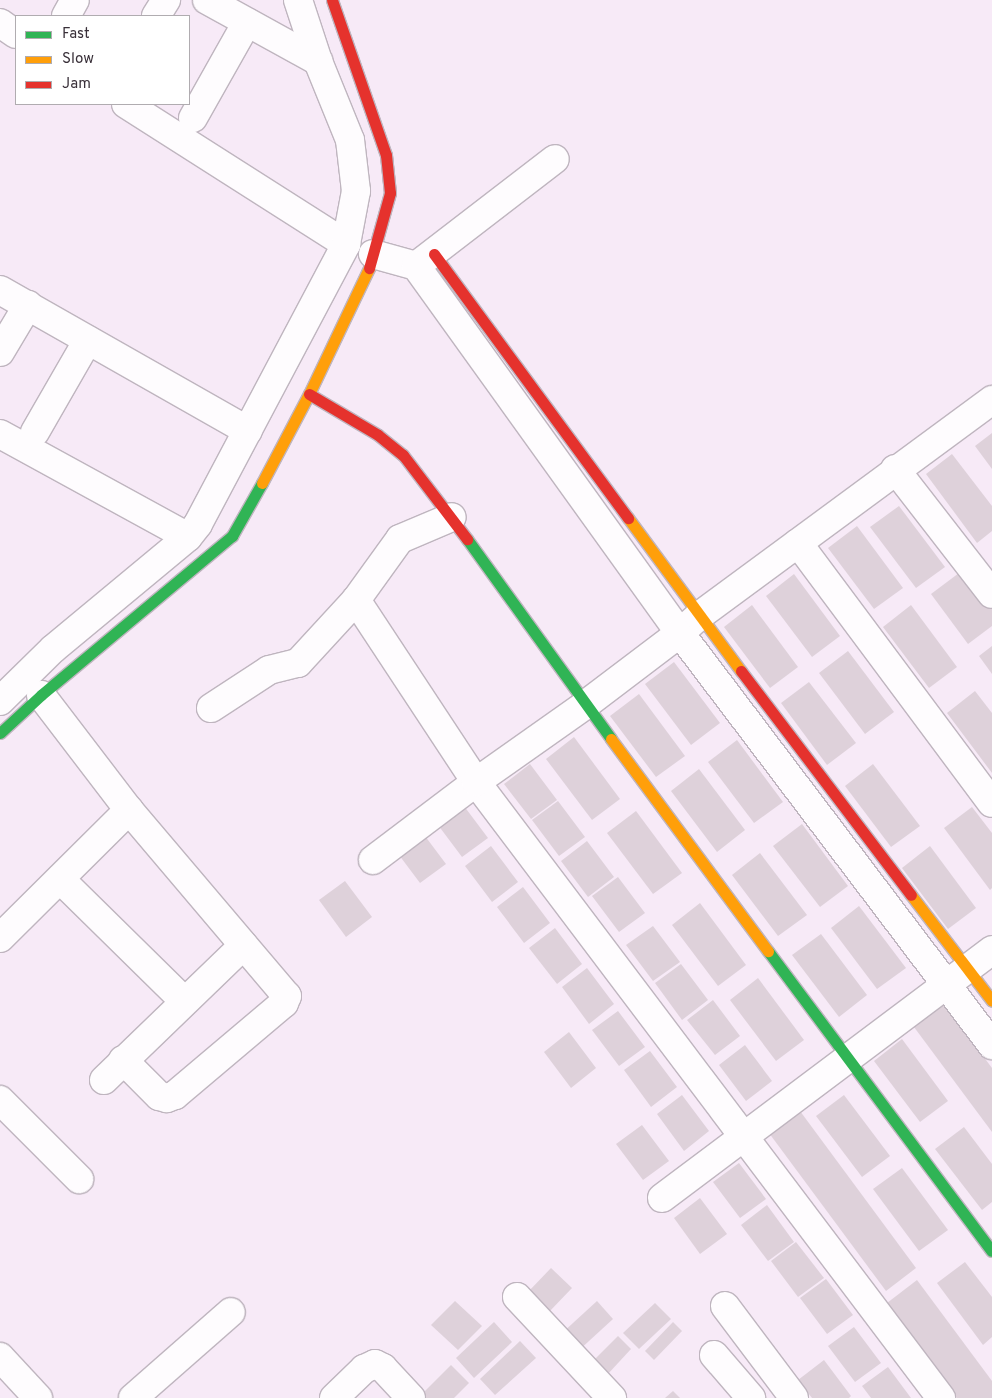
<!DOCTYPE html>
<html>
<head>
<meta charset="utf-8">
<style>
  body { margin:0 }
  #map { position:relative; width:992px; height:1398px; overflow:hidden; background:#f7eaf7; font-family:Overpass,sans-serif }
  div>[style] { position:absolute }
  .building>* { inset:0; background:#ded1da }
  .roads { filter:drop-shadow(1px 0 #bfb5bf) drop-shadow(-1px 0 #bfb5bf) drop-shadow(0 1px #bfb5bf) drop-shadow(0 -1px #bfb5bf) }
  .street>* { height:28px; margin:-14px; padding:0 14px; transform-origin:14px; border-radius:14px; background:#fefcfe }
  .fast>* { height:11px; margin:-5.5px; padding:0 5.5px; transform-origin:5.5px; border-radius:5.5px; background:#30b455 }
  .slow>* { height:11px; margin:-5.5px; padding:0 5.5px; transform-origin:5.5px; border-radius:5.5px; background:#ff9f0a }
  .jam>* { height:11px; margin:-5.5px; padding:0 5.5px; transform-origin:5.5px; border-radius:5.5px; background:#e5322d }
  span { translate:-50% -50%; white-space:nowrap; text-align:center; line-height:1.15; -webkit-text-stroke:4px #fff; paint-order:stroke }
  .legend { position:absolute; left:15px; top:15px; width:175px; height:90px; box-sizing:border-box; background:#fff; border:1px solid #b0acb0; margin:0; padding:6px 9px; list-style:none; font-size:15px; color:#393039 }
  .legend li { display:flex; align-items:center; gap:10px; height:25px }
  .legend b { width:25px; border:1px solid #b0acb0 }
</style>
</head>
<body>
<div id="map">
  <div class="building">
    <i style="clip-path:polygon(992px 433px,992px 469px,975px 446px)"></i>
    <i style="clip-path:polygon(952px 454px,992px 506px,992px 531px,977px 543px,926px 474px)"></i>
    <i style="clip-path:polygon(899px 506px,945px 567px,916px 588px,870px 527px)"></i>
    <i style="clip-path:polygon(857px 526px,903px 588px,874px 609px,828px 548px)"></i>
    <i style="clip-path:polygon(963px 570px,992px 609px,992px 626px,968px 644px,931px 594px)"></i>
    <i style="clip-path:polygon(794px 574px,840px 636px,812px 657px,766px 596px)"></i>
    <i style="clip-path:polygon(752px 605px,798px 667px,770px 688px,724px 627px)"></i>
    <i style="clip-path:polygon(911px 605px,957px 667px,929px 688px,883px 627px)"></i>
    <i style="clip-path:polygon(992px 646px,992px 674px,979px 656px)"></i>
    <i style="clip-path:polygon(848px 651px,894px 712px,865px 734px,819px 673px)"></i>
    <i style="clip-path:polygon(674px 662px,720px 723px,691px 745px,645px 684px)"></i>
    <i style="clip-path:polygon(809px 682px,856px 743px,827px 765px,781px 703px)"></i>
    <i style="clip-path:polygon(975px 691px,992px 713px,992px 773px,947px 713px)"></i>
    <i style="clip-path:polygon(639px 694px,685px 756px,656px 777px,610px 716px)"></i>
    <i style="clip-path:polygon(574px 737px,620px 799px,592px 820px,546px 759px)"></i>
    <i style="clip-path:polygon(737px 740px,783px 802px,754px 823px,708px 762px)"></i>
    <i style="clip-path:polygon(530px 764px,557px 800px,531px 819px,504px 784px)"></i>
    <i style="clip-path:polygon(873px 764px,920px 826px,891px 847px,845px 786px)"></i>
    <i style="clip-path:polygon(699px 769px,745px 830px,717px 852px,671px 791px)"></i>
    <i style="clip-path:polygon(558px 801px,585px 837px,559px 856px,532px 820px)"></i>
    <i style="clip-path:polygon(461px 802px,488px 838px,462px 857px,435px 821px)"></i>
    <i style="clip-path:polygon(972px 807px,992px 833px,992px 888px,990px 890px,944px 828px)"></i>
    <i style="clip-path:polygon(636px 811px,682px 873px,653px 894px,607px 833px)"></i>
    <i style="clip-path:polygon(802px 824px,848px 886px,820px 907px,773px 846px)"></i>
    <i style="clip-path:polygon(419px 828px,446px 864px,420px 883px,393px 847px)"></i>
    <i style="clip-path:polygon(587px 841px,614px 877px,588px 897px,561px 861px)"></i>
    <i style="clip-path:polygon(491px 846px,518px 882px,492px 902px,465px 866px)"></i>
    <i style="clip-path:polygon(930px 846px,976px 908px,948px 929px,902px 868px)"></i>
    <i style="clip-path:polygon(760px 853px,807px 915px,778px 936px,732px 875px)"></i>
    <i style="clip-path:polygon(618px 877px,645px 913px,619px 932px,592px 896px)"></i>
    <i style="clip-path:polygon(345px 881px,372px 917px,346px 937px,319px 900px)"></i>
    <i style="clip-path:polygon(523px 887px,550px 923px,524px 943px,497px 907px)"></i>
    <i style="clip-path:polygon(700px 903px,746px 965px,718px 986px,672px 925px)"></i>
    <i style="clip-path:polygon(859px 906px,906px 968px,877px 989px,831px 928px)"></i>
    <i style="clip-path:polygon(653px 926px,680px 962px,653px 981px,626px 945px)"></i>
    <i style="clip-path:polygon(555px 928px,582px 964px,557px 984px,529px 948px)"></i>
    <i style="clip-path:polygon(821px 934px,867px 995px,839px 1017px,792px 955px)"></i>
    <i style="clip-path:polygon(681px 964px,708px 1000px,682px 1020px,655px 983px)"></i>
    <i style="clip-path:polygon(587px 968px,614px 1004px,589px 1024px,562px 987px)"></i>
    <i style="clip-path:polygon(758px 978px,804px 1040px,776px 1061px,730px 1000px)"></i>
    <i style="clip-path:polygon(713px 1000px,740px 1036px,715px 1055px,687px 1020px)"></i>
    <i style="clip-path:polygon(941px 1000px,992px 1068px,992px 1132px,911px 1023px)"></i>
    <i style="clip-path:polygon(618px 1011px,645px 1047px,619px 1066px,592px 1030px)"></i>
    <i style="clip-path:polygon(569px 1032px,596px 1068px,571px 1088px,544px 1052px)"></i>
    <i style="clip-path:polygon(902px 1039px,948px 1101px,920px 1122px,874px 1061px)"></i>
    <i style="clip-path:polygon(745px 1045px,772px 1081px,746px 1101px,719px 1065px)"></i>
    <i style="clip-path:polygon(650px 1051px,677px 1087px,651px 1107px,624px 1070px)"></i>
    <i style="clip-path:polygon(682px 1095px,709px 1131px,684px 1151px,657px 1114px)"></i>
    <i style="clip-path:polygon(844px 1095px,890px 1156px,862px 1177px,816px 1116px)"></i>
    <i style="clip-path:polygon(800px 1111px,916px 1268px,886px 1291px,769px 1133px)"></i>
    <i style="clip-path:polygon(642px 1125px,669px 1161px,643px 1180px,616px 1144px)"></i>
    <i style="clip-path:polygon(964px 1127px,992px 1164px,992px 1202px,982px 1210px,935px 1149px)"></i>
    <i style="clip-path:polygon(739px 1163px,766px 1199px,740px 1218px,713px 1182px)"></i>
    <i style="clip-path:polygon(902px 1168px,948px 1230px,919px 1251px,873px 1189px)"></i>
    <i style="clip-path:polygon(700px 1198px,727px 1234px,700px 1254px,674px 1218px)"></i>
    <i style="clip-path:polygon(767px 1205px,794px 1242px,768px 1261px,741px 1225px)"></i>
    <i style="clip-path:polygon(796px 1242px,824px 1278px,798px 1297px,771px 1261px)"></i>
    <i style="clip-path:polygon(965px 1262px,992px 1297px,992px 1337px,983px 1345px,937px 1283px)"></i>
    <i style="clip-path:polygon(551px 1268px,572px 1288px,549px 1312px,528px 1292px)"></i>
    <i style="clip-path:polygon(826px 1279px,853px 1315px,827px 1334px,800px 1298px)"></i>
    <i style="clip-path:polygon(917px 1280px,992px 1381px,992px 1398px,957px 1398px,887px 1303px)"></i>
    <i style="clip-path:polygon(455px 1301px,482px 1326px,458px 1350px,431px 1325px)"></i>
    <i style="clip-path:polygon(597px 1301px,613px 1319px,577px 1352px,561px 1334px)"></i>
    <i style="clip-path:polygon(655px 1303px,671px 1319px,639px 1349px,623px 1333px)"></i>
    <i style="clip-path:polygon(494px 1322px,512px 1342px,474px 1378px,456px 1358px)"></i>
    <i style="clip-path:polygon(673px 1322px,682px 1331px,654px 1360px,645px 1351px)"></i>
    <i style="clip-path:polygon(854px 1327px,881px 1363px,855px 1382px,828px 1346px)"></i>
    <i style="clip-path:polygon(618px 1336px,631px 1349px,607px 1375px,593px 1361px)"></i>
    <i style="clip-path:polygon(520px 1341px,536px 1358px,495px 1395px,480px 1379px)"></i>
    <i style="clip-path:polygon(824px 1360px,851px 1396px,849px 1398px,812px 1398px,798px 1380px)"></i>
    <i style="clip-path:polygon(451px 1365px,469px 1383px,454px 1398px,420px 1398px,419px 1397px)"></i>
    <i style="clip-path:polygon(888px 1367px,911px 1398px,871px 1398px,862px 1386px)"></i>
    <i style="clip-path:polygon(673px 1391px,680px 1398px,665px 1398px)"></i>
  </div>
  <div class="roads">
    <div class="street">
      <i style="left:207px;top:0;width:127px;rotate:28.8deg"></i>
      <i style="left:66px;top:16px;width:18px;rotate:-61deg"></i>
      <i style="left:156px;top:16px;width:19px;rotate:-58deg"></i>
      <i style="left:0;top:23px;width:19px;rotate:35deg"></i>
      <i style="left:126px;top:104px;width:261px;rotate:32.5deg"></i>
      <i style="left:193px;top:118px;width:110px;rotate:-60.6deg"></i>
      <i style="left:373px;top:254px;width:45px;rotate:15.6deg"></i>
      <i style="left:416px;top:266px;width:175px;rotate:-37.6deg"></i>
      <i style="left:416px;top:266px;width:452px;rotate:54.3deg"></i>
      <i style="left:680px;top:633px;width:517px;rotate:52.86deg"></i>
      <i style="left:0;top:290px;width:285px;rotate:29.6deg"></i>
      <i style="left:0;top:352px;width:55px;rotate:-59.2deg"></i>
      <i style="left:35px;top:432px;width:106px;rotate:-60.1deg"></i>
      <i style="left:0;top:434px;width:214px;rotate:28.7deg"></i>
      <i style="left:895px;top:469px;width:158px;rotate:52.2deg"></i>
      <i style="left:798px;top:543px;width:324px;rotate:53.3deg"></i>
      <i style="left:356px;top:600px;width:218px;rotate:56.6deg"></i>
      <i style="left:476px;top:782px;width:772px;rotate:52.95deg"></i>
      <i style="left:41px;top:695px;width:145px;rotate:52.6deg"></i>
      <i style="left:129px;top:810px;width:244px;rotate:49.7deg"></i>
      <i style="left:287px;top:996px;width:8px;rotate:113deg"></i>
      <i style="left:284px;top:1003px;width:143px;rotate:139.8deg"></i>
      <i style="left:175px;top:1095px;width:9px;rotate:159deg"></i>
      <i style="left:167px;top:1098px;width:8px;rotate:-166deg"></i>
      <i style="left:159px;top:1096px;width:51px;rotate:-135deg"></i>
      <i style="left:0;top:701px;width:74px;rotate:-44.5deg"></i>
      <i style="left:53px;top:649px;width:175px;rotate:-39.7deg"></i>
      <i style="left:188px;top:537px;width:16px;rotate:-52deg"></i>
      <i style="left:198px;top:524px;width:317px;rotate:-62.1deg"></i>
      <i style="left:346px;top:244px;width:54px;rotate:-79.3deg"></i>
      <i style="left:356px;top:191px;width:51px;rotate:-96.7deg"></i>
      <i style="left:350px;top:140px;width:85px;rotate:-112.1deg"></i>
      <i style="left:318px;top:61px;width:64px;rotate:-108.2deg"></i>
      <i style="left:211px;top:708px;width:69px;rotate:-33.2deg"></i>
      <i style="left:269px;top:670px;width:30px;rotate:-14deg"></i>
      <i style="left:298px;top:663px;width:86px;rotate:-47.4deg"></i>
      <i style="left:356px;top:600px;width:75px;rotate:-54.2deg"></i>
      <i style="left:400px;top:539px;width:56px;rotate:-22.9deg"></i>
      <i style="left:373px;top:860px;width:129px;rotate:-37.1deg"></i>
      <i style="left:476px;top:782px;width:133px;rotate:-35.2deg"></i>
      <i style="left:585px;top:705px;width:119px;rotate:-37.2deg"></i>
      <i style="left:680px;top:633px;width:25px;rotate:-42deg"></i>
      <i style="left:699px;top:616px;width:364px;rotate:-36.4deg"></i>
      <i style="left:60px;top:879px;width:174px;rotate:44.5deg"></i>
      <i style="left:0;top:938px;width:182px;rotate:-44.8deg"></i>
      <i style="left:104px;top:1080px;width:194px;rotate:-44deg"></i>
      <i style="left:0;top:1100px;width:112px;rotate:45deg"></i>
      <i style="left:662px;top:1198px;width:413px;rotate:-36.9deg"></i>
      <i style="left:517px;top:1297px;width:139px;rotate:46.8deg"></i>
      <i style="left:725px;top:1306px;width:115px;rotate:53.1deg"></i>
      <i style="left:714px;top:1355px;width:57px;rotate:49.3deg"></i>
      <i style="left:0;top:1357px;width:56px;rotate:47.2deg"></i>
      <i style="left:133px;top:1398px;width:130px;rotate:-41.3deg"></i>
      <i style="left:334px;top:1398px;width:42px;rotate:-44deg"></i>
      <i style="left:364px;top:1369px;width:12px;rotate:-24deg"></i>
      <i style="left:375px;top:1364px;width:9px;rotate:27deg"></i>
      <i style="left:383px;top:1368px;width:41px;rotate:47deg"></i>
    </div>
    <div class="fast">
      <i style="left:467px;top:539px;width:246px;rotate:54.2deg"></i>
      <i style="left:0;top:733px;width:56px;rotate:-42.8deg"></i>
      <i style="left:41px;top:695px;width:249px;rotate:-39.8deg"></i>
      <i style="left:232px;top:536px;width:61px;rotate:-60.5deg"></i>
      <i style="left:768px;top:951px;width:374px;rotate:53.3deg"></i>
    </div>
    <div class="slow">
      <i style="left:262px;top:483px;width:101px;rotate:-62.2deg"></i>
      <i style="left:309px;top:394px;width:140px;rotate:-64.5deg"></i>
      <i style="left:628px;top:518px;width:190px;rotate:53.6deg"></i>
      <i style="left:611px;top:739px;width:264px;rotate:53.5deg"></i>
      <i style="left:911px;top:895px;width:133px;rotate:52.6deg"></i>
    </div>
    <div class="jam">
      <i style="left:332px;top:0;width:164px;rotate:70.8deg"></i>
      <i style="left:386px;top:155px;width:38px;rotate:84deg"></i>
      <i style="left:390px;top:193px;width:78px;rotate:105.6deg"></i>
      <i style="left:434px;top:254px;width:328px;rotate:53.7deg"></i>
      <i style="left:309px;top:394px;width:80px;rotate:30.7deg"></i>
      <i style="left:378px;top:435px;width:32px;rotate:39deg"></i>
      <i style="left:403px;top:455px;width:106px;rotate:52.7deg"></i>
      <i style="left:741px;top:671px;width:281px;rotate:52.8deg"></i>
    </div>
  </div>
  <ul class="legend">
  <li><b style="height:6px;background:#30b455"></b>Fast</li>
  <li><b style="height:6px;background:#ff9f0a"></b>Slow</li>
  <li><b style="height:6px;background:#e5322d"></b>Jam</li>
  </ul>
</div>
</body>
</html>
